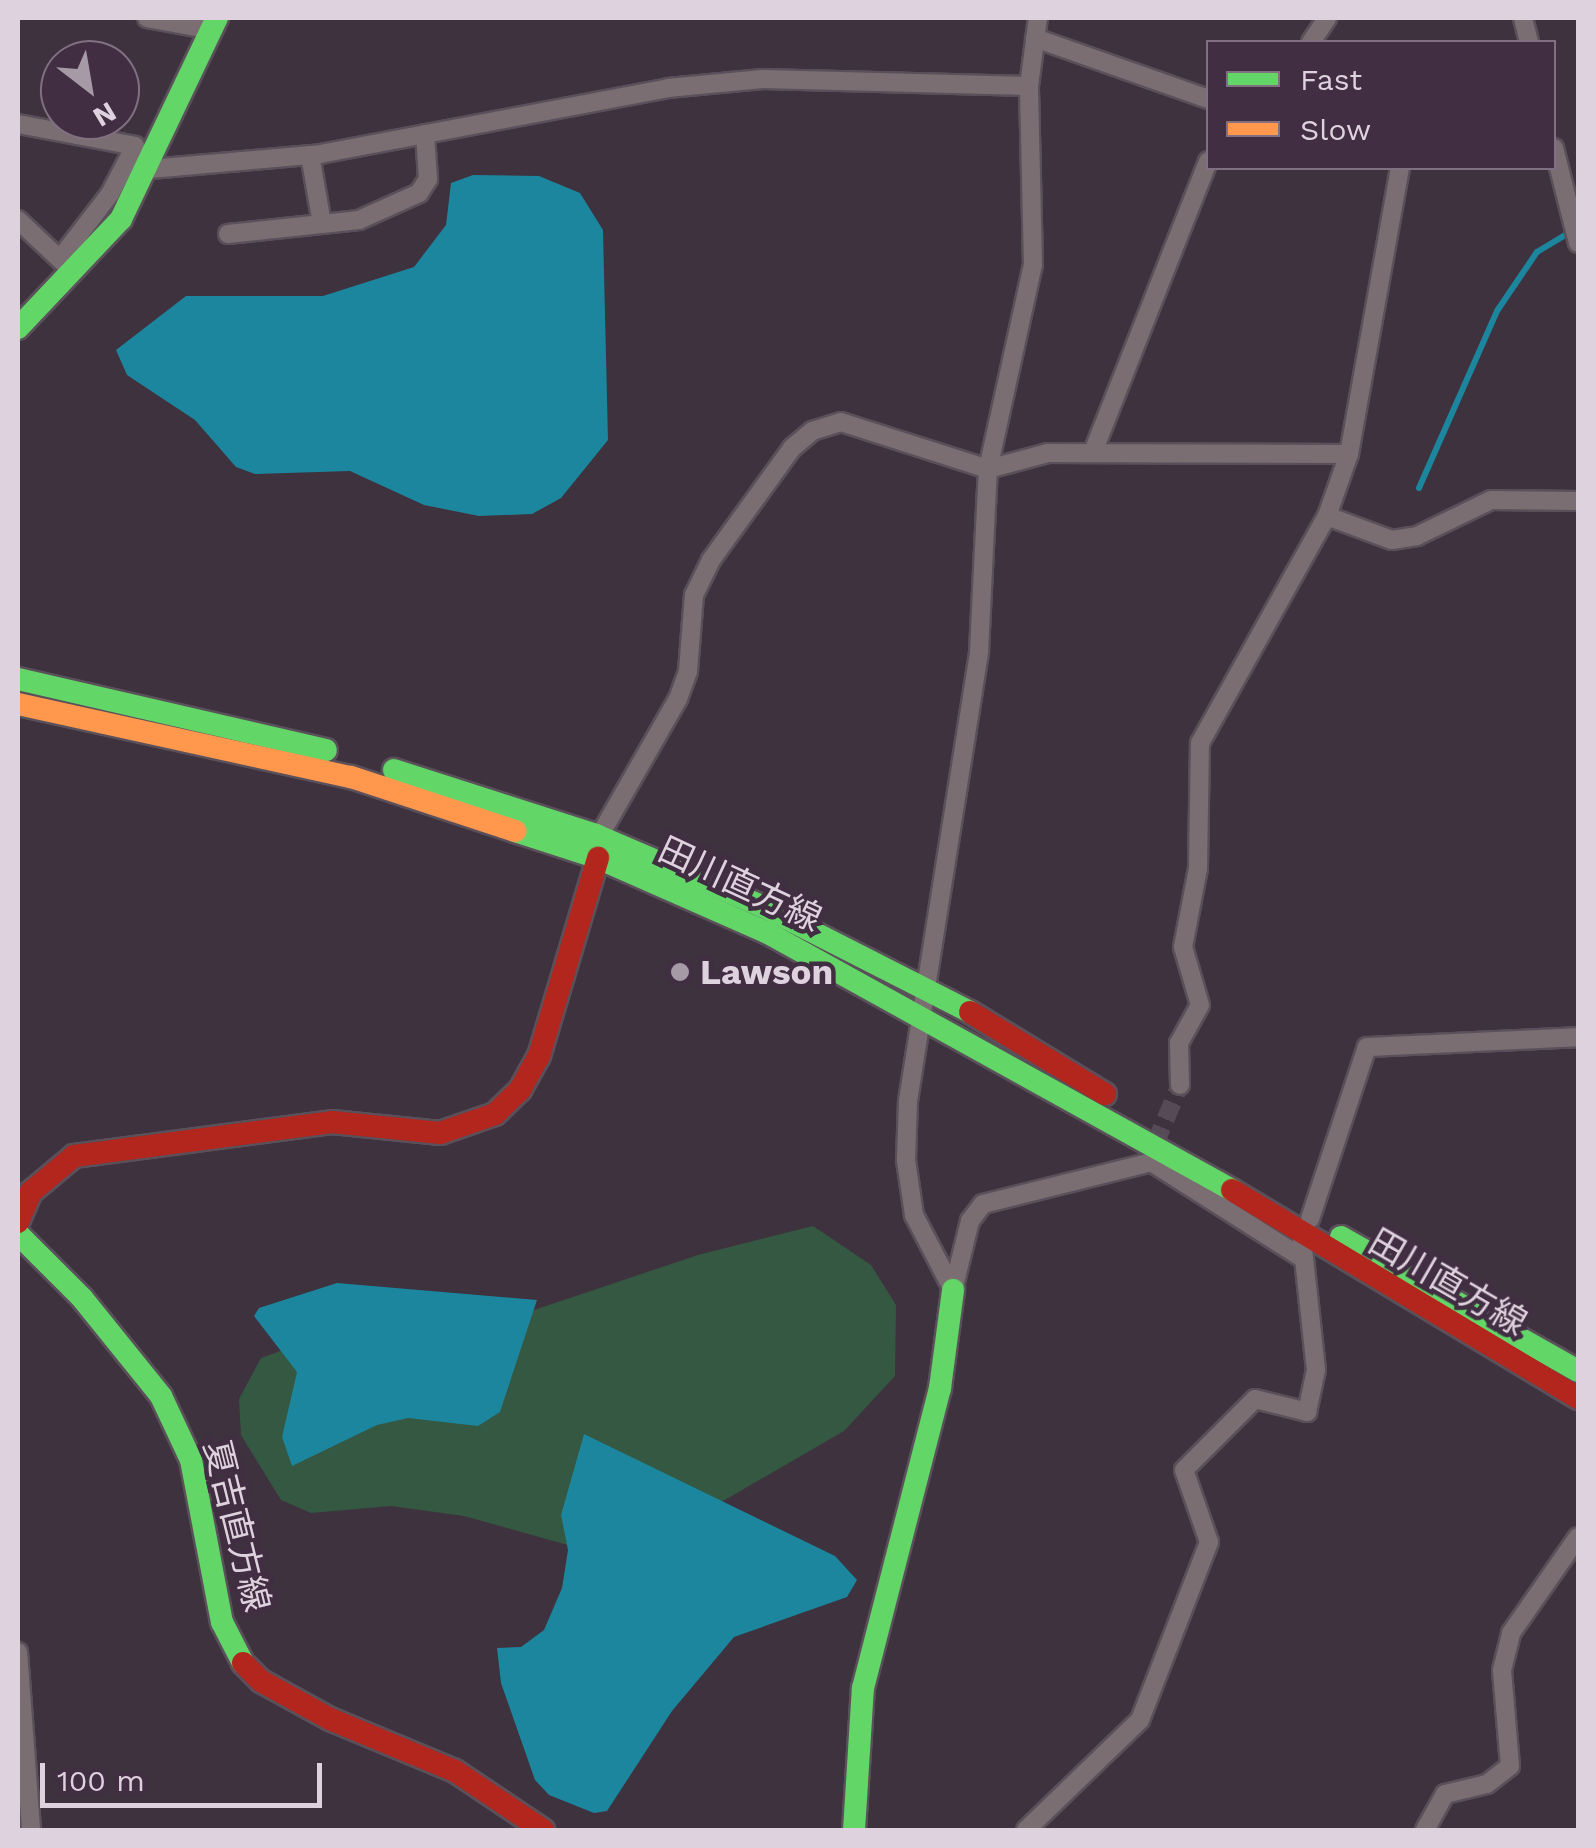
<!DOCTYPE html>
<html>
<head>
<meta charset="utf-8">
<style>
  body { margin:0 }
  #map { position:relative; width:1596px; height:1848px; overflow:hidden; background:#3e323e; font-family:"Work Sans","Noto Sans JP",sans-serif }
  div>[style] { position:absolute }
  .green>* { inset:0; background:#345841 }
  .water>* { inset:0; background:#1b869d }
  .stream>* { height:6px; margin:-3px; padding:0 3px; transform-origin:3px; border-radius:3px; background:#1b869d }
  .street-tunnel>* { height:18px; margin-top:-9px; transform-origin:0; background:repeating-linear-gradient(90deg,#564a56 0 18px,transparent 0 27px) }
  .roads { filter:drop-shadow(2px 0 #5a505a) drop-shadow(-2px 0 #5a505a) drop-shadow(0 2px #5a505a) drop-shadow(0 -2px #5a505a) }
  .street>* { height:18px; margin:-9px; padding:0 9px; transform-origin:9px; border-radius:9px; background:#7a6e72 }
  .fast>* { height:22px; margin:-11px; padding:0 11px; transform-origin:11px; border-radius:11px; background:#63d668 }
  .slow>* { height:22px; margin:-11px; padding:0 11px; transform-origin:11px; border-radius:11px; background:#ff974d }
  .jam>* { height:22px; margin:-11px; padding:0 11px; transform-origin:11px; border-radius:11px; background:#b3261e }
  .dots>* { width:28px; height:28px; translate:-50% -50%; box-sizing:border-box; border:5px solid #422e42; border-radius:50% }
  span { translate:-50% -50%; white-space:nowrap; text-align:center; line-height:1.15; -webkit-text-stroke:9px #422e42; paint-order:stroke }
  .street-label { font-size:35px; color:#dfd2df }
  .poi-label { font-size:35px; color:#dfd2df; font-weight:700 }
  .left { translate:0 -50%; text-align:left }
  .frame { position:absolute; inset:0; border:20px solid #dfd2df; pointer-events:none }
  .legend { position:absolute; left:1206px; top:40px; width:350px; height:130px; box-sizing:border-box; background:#422e42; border:2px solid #817081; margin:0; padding:12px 18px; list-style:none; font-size:30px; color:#dfd2df }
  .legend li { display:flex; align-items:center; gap:20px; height:50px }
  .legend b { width:50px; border:2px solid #817081 }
  .north { position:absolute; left:40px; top:40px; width:100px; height:100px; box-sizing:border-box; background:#422e42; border:2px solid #817081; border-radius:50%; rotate:149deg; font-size:28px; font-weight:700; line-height:40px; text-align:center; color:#dfd2df }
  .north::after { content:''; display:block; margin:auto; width:35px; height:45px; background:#a79aa7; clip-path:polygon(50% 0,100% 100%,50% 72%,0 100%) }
  .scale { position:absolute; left:40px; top:1763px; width:282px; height:45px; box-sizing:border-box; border:5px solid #dfd2df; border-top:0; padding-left:12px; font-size:30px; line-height:35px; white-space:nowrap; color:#dfd2df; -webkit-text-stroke:8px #422e42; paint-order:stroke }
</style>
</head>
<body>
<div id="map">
  <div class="green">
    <i style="clip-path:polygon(813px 1226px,871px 1265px,896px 1305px,895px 1376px,844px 1431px,692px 1519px,575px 1547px,464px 1516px,391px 1506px,311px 1513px,281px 1500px,241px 1435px,239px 1399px,261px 1358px,286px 1349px,534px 1310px,698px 1255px)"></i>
  </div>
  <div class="water">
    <i style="clip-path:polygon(473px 175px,539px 176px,580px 193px,603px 230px,608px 440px,561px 498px,532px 514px,479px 516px,424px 505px,350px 471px,255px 474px,236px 467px,195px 420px,127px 375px,116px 350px,186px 296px,323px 296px,414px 267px,446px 225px,451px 183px)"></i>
    <i style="clip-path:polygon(337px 1283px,537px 1300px,500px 1412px,478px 1426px,408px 1418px,377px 1425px,292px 1466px,282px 1437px,297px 1372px,254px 1316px,259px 1308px)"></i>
    <i style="clip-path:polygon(584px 1434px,835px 1556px,857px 1580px,847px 1597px,734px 1637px,672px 1711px,607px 1811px,594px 1813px,549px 1795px,535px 1780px,501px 1683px,497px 1648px,521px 1647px,544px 1630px,562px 1588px,568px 1550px,561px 1515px)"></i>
  </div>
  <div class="stream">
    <i style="left:1419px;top:488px;width:193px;rotate:-66.2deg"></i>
    <i style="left:1497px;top:311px;width:71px;rotate:-55.9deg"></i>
    <i style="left:1537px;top:252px;width:39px;rotate:-31deg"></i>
  </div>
  <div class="street-tunnel">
    <i style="left:1155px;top:1144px;width:64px;rotate:-67deg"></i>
  </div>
  <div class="roads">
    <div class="street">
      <i style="left:147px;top:18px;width:67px;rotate:10.3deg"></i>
      <i style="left:1523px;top:18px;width:25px;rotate:76deg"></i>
      <i style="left:1035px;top:38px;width:183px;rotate:19.4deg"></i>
      <i style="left:1311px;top:42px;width:29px;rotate:-56deg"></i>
      <i style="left:18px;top:124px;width:119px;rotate:10.6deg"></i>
      <i style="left:135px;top:146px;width:54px;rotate:117.5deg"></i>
      <i style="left:110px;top:194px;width:82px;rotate:127.6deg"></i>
      <i style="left:1554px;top:148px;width:98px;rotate:75.8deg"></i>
      <i style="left:310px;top:155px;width:70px;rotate:80.1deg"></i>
      <i style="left:150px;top:169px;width:171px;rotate:-5deg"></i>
      <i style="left:320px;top:154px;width:354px;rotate:-10.7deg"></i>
      <i style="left:668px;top:88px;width:95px;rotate:-5.4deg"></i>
      <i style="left:763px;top:79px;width:266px;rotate:1.5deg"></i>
      <i style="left:18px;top:220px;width:69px;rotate:43.2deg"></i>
      <i style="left:228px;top:234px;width:132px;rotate:-6.1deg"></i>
      <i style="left:359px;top:220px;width:66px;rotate:-24.2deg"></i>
      <i style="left:419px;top:193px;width:17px;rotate:-57deg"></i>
      <i style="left:428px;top:179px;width:45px;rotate:-93.8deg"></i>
      <i style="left:1093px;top:452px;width:313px;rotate:-68.4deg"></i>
      <i style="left:1327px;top:516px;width:69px;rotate:20.3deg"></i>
      <i style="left:1392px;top:540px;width:25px;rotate:-9deg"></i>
      <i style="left:1417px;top:536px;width:82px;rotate:-25.9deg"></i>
      <i style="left:1491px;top:500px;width:87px;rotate:0.7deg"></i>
      <i style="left:596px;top:842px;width:165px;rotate:-60.2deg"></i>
      <i style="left:678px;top:699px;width:30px;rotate:-70deg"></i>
      <i style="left:688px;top:671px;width:76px;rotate:-85.5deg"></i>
      <i style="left:694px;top:595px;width:39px;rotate:-64deg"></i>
      <i style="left:711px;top:560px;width:138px;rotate:-54.1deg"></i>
      <i style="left:792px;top:448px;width:26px;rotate:-40deg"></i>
      <i style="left:812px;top:431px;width:30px;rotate:-17deg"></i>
      <i style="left:841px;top:422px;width:154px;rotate:17.7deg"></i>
      <i style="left:988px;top:469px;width:62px;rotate:-14.9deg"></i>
      <i style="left:1048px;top:453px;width:301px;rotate:0.2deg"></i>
      <i style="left:1180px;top:1085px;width:42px;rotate:-91.4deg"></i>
      <i style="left:1179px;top:1043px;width:43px;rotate:-61.1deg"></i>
      <i style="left:1200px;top:1005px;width:60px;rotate:-106.3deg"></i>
      <i style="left:1183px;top:947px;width:80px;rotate:-79.2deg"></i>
      <i style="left:1198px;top:868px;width:125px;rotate:-89.1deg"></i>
      <i style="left:1200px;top:743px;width:260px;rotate:-60.8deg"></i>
      <i style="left:1327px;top:516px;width:66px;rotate:-70.5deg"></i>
      <i style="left:1349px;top:454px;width:291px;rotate:-79.9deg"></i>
      <i style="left:1310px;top:1219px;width:181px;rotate:-71.7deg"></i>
      <i style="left:1367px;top:1047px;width:211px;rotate:-2.7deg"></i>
      <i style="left:953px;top:1290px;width:85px;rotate:-117.5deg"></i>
      <i style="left:914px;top:1215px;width:56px;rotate:-98.3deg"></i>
      <i style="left:906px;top:1160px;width:59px;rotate:-88.1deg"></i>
      <i style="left:908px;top:1101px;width:456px;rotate:-81deg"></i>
      <i style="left:979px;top:651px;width:182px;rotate:-87.2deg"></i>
      <i style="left:988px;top:469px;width:209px;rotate:-77.6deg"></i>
      <i style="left:1033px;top:265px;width:179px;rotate:-91.3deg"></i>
      <i style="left:1029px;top:86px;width:69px;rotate:-82.5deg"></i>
      <i style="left:953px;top:1290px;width:71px;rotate:-76.2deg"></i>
      <i style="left:970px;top:1221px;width:21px;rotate:-53deg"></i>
      <i style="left:983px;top:1204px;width:173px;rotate:-14deg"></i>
      <i style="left:1151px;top:1162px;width:179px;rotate:32.4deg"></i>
      <i style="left:18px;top:1652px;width:178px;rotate:85.8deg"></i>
      <i style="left:1026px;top:1830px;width:158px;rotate:-44deg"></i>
      <i style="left:1140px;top:1720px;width:191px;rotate:-68.8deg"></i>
      <i style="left:1209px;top:1542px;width:76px;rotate:-109.1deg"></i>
      <i style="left:1184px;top:1470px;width:100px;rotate:-45deg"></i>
      <i style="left:1255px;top:1399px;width:54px;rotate:14deg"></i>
      <i style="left:1307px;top:1412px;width:43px;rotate:-77.9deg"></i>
      <i style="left:1316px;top:1370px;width:133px;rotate:-96.1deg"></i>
      <i style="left:1425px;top:1830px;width:41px;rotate:-60.9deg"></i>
      <i style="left:1445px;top:1794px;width:43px;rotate:-13.4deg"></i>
      <i style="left:1487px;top:1784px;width:29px;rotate:-38deg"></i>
      <i style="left:1510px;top:1766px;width:96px;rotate:-94.8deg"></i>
      <i style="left:1502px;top:1670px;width:38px;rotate:-76deg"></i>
      <i style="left:1511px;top:1633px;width:117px;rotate:-55.1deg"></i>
    </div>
    <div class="fast">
      <i style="left:18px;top:328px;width:150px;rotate:-46.6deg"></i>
      <i style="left:121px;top:219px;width:223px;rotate:-64.5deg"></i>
      <i style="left:18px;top:679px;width:316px;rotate:13deg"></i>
      <i style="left:394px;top:770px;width:212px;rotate:17.8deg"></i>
      <i style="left:596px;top:835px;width:181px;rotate:23.2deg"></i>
      <i style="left:762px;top:906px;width:233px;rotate:27deg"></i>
      <i style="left:515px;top:831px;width:87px;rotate:18deg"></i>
      <i style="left:598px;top:858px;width:184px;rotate:23.8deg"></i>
      <i style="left:766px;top:932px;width:533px;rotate:28.97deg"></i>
      <i style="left:18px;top:1234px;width:91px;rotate:45deg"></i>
      <i style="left:82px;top:1298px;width:126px;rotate:51.1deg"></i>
      <i style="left:161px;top:1396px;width:71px;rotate:64.9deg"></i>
      <i style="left:191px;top:1460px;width:165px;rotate:79.2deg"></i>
      <i style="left:222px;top:1622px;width:46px;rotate:62.9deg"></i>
      <i style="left:1341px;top:1237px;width:272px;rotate:29.5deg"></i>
      <i style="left:854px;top:1830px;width:142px;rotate:-86.4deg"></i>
      <i style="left:863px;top:1688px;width:310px;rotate:-75.6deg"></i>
      <i style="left:940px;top:1388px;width:99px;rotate:-82.4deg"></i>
    </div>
    <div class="slow">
      <i style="left:18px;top:704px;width:341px;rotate:12.4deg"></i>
      <i style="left:351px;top:777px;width:173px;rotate:18.2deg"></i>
    </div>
    <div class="jam">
      <i style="left:970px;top:1012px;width:158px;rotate:31.3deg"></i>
      <i style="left:1232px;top:1190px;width:404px;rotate:31deg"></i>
      <i style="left:18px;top:1222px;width:33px;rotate:-67deg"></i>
      <i style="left:31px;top:1192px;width:56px;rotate:-39.9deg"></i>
      <i style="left:74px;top:1156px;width:260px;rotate:-7.5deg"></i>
      <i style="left:332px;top:1122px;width:109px;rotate:5.8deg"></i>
      <i style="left:440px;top:1133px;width:58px;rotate:-19.1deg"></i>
      <i style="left:495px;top:1114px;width:35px;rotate:-44deg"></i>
      <i style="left:520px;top:1090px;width:39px;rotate:-61deg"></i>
      <i style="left:539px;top:1056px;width:207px;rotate:-73.4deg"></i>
      <i style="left:243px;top:1663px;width:25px;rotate:45deg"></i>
      <i style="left:261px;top:1681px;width:79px;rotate:28.8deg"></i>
      <i style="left:330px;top:1719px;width:135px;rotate:22.6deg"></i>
      <i style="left:455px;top:1771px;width:106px;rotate:33.8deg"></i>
    </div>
  </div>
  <div class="dots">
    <i style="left:680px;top:972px;background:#a79aa7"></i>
  </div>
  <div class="street-label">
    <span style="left:740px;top:884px;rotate:25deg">田川直方線</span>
    <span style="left:1448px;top:1282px;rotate:30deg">田川直方線</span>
    <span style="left:237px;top:1526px;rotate:76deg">夏吉直方線</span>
  </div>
  <div class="poi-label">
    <span class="left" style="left:700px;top:972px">Lawson</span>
  </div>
  <div class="frame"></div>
  <ul class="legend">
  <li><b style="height:12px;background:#63d668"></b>Fast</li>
  <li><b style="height:12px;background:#ff974d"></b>Slow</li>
  </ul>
  <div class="north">N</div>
  <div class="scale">100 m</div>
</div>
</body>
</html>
